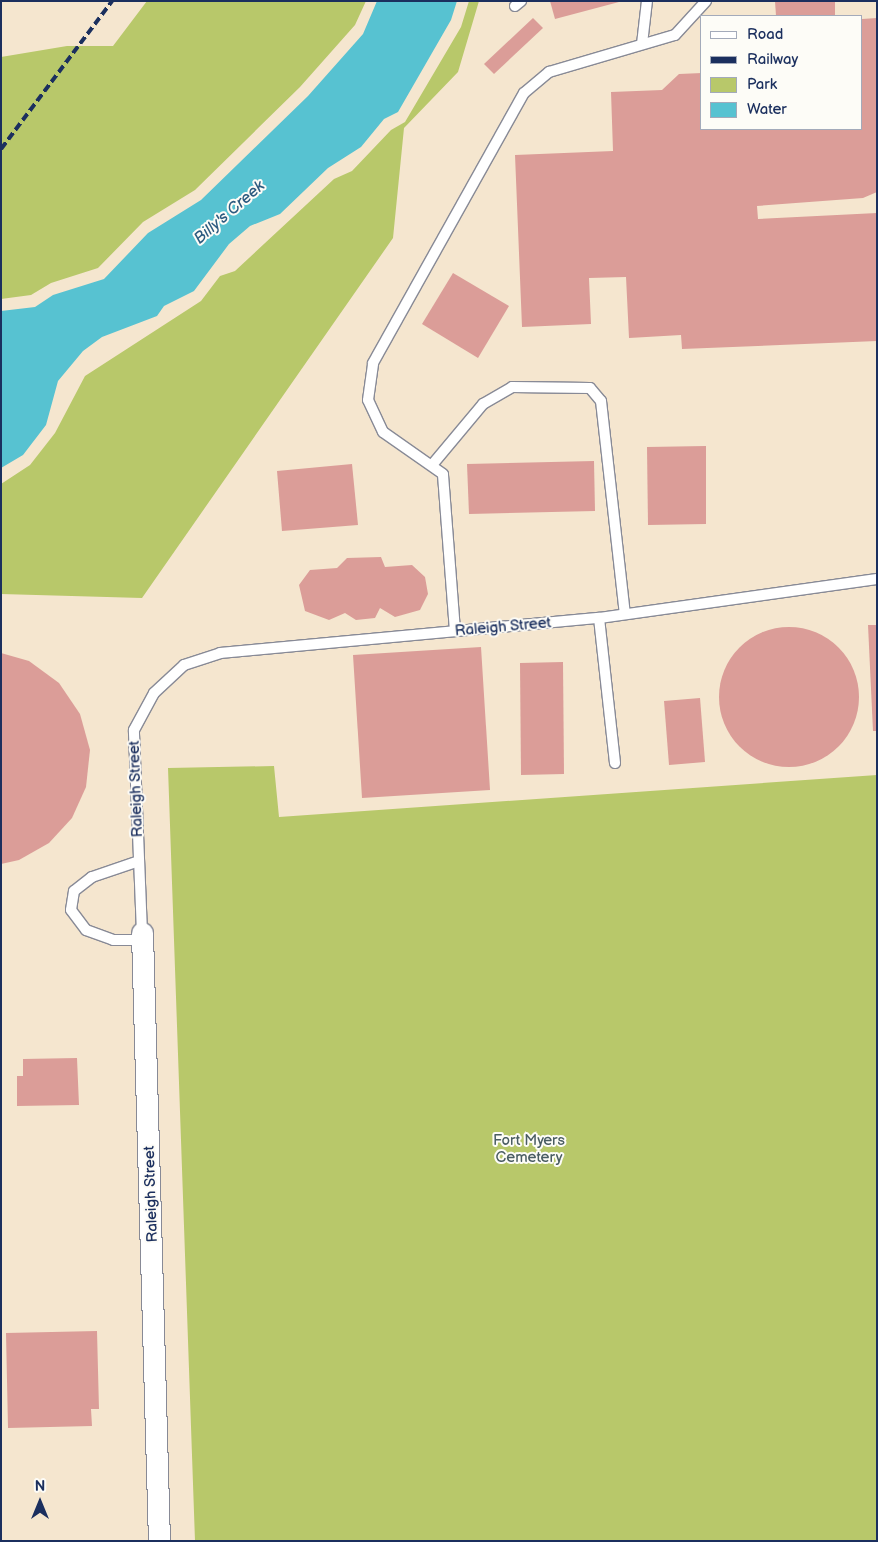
<!DOCTYPE html>
<html>
<head>
<meta charset="utf-8">
<style>
  body { margin:0 }
  #map { position:relative; width:878px; height:1542px; overflow:hidden; background:#f5e6cf; font-family:"Balsamiq Sans",sans-serif }
  div>[style] { position:absolute }
  .green>* { inset:0; background:#b8c86a }
  .water>* { inset:0; background:#57c2d1 }
  .building>* { inset:0; background:#db9d98 }
  .round { border-radius:50% }
  .roads { filter:drop-shadow(1px 0 #888a96) drop-shadow(-1px 0 #888a96) drop-shadow(0 1px #888a96) drop-shadow(0 -1px #888a96) }
  .service>* { height:10px; margin:-5px; padding:0 5px; transform-origin:5px; border-radius:5px; background:#fff }
  .minor>* { height:21px; margin:-10.5px; padding:0 10.5px; transform-origin:10.5px; border-radius:10.5px; background:#fff }
  .rail>* { height:4px; margin-top:-2px; transform-origin:0; background:repeating-linear-gradient(90deg,#1b2f5e 0 8px,transparent 0 12px) }
  span { translate:-50% -50%; white-space:nowrap; text-align:center; line-height:1.15; -webkit-text-stroke:4px #fdfcf7; paint-order:stroke }
  .street-label { font-size:15px; color:#1b2f5e }
  .park-label { font-size:15px; color:#4a5d62 }
  .water-label { font-size:16px; color:#2d5b80; font-style:italic }
  .frame { position:absolute; inset:0; border:2px solid #1b2f5e; pointer-events:none }
  .legend { position:absolute; left:700px; top:15px; width:162px; height:115px; box-sizing:border-box; background:#fdfcf7; border:1px solid #a3aaba; margin:0; padding:6px 9px; list-style:none; font-size:15px; color:#1b2f5e }
  .legend li { display:flex; align-items:center; gap:10px; height:25px }
  .legend b { width:25px; border:1px solid #a3aaba }
  .north { position:absolute; left:15px; top:1477px; width:50px; height:50px; -webkit-text-stroke:4px #fdfcf7; paint-order:stroke; rotate:0deg; font-size:14px; font-weight:700; line-height:20px; text-align:center; color:#1b2f5e }
  .north::after { content:''; display:block; margin:auto; width:18px; height:22px; background:#1b2f5e; clip-path:polygon(50% 0,100% 100%,50% 72%,0 100%) }
</style>
</head>
<body>
<div id="map">
  <div class="green">
    <i style="clip-path:polygon(147px 1px,366px 1px,355px 25px,300px 87px,195px 190px,143px 222px,98px 268px,51px 283px,31px 295px,1px 299px,1px 57px,67px 46px,113px 46px)"></i>
    <i style="clip-path:polygon(469px 1px,479px 1px,458px 72px,404px 128px,393px 238px,142px 598px,1px 594px,1px 484px,30px 465px,55px 433px,85px 376px,201px 301px,220px 276px,235px 271px,334px 179px,352px 171px,391px 130px,405px 122px,461px 27px)"></i>
    <i style="clip-path:polygon(274px 766px,279px 817px,877px 775px,877px 1541px,195px 1541px,168px 768px)"></i>
  </div>
  <div class="water">
    <i style="clip-path:polygon(377px 1px,457px 1px,451px 20px,398px 112px,384px 119px,361px 147px,328px 168px,280px 214px,250px 226px,229px 244px,194px 291px,164px 306px,157px 316px,102px 337px,83px 351px,58px 381px,46px 425px,23px 455px,1px 468px,1px 311px,35px 307px,53px 295px,104px 279px,148px 233px,201px 200px,308px 96px,363px 34px)"></i>
  </div>
  <div class="building">
    <i style="clip-path:polygon(550px 1px,618px 1px,619px 2px,555px 19px)"></i>
    <i style="clip-path:polygon(775px 1px,835px 1px,835px 16px,776px 16px)"></i>
    <i style="clip-path:polygon(533px 18px,543px 28px,494px 74px,484px 64px)"></i>
    <i style="clip-path:polygon(877px 18px,877px 192px,863px 198px,757px 206px,758px 219px,877px 213px,877px 341px,682px 349px,681px 335px,629px 338px,626px 277px,589px 278px,591px 324px,522px 327px,515px 155px,613px 151px,611px 92px,662px 90px,679px 74px,702px 73px,702px 129px,862px 129px,862px 19px)"></i>
    <i style="clip-path:polygon(453px 273px,509px 306px,478px 358px,422px 324px)"></i>
    <i style="clip-path:polygon(706px 446px,706px 524px,648px 525px,647px 447px)"></i>
    <i style="clip-path:polygon(594px 461px,595px 511px,469px 514px,467px 464px)"></i>
    <i style="clip-path:polygon(352px 464px,358px 525px,282px 531px,277px 471px)"></i>
    <i style="clip-path:polygon(381px 557px,385px 567px,412px 565px,425px 577px,428px 594px,420px 610px,395px 617px,380px 608px,375px 618px,356px 620px,345px 613px,329px 620px,305px 611px,299px 585px,310px 570px,337px 568px,347px 558px)"></i>
    <i style="clip-path:polygon(868px 625px,877px 625px,877px 731px,873px 731px)"></i>
    <i class="round" style="left:719px;top:627px;width:140px;height:140px"></i>
    <i style="clip-path:polygon(481px 647px,490px 790px,362px 798px,353px 655px)"></i>
    <i style="clip-path:polygon(1px 653px,29px 661px,59px 683px,80px 714px,90px 750px,86px 787px,72px 818px,49px 843px,19px 860px,1px 864px)"></i>
    <i style="clip-path:polygon(563px 662px,564px 774px,521px 775px,520px 663px)"></i>
    <i style="clip-path:polygon(700px 698px,705px 762px,669px 765px,664px 701px)"></i>
    <i style="clip-path:polygon(77px 1058px,79px 1105px,17px 1106px,17px 1076px,23px 1076px,23px 1059px)"></i>
    <i style="clip-path:polygon(97px 1331px,99px 1409px,91px 1409px,92px 1426px,8px 1428px,6px 1333px)"></i>
  </div>
  <div class="roads">
    <div class="service">
      <i style="left:515px;top:6px;width:8px;rotate:-40deg"></i>
      <i style="left:642px;top:44px;width:43px;rotate:-83.4deg"></i>
      <i style="left:432px;top:465px;width:80px;rotate:-50.1deg"></i>
      <i style="left:483px;top:404px;width:34px;rotate:-30deg"></i>
      <i style="left:512px;top:387px;width:78px;rotate:0.7deg"></i>
      <i style="left:590px;top:388px;width:17px;rotate:50deg"></i>
      <i style="left:601px;top:401px;width:214px;rotate:83.6deg"></i>
      <i style="left:599px;top:618px;width:146px;rotate:83.7deg"></i>
      <i style="left:455px;top:631px;width:157px;rotate:-94.4deg"></i>
      <i style="left:443px;top:474px;width:73px;rotate:-145deg"></i>
      <i style="left:383px;top:432px;width:35px;rotate:-115deg"></i>
      <i style="left:368px;top:400px;width:37px;rotate:-82deg"></i>
      <i style="left:373px;top:363px;width:309px;rotate:-60.8deg"></i>
      <i style="left:524px;top:93px;width:33px;rotate:-40deg"></i>
      <i style="left:549px;top:72px;width:131px;rotate:-16.4deg"></i>
      <i style="left:675px;top:35px;width:46px;rotate:-47.6deg"></i>
      <i style="left:139px;top:861px;width:50px;rotate:161.2deg"></i>
      <i style="left:92px;top:877px;width:23px;rotate:142deg"></i>
      <i style="left:74px;top:891px;width:19px;rotate:99deg"></i>
      <i style="left:71px;top:910px;width:25px;rotate:53deg"></i>
      <i style="left:86px;top:930px;width:29px;rotate:20deg"></i>
      <i style="left:113px;top:940px;width:29px"></i>
      <i style="left:142px;top:933px;width:203px;rotate:-92.3deg"></i>
      <i style="left:134px;top:730px;width:42px;rotate:-61.6deg"></i>
      <i style="left:154px;top:693px;width:41px;rotate:-43deg"></i>
      <i style="left:184px;top:665px;width:38px;rotate:-18deg"></i>
      <i style="left:220px;top:653px;width:381px;rotate:-5.3deg"></i>
      <i style="left:599px;top:618px;width:281px;rotate:-8deg"></i>
    </div>
    <div class="minor">
      <i style="left:142px;top:933px;width:608px;rotate:88.4deg"></i>
    </div>
  </div>
  <div class="rail">
    <i style="left:1px;top:149px;width:185px;rotate:-53.1deg"></i>
  </div>
  <div class="street-label">
    <span style="left:503px;top:627px;rotate:-5deg">Raleigh Street</span>
    <span style="left:136px;top:789px;rotate:-92deg">Raleigh Street</span>
    <span style="left:151px;top:1194px;rotate:-92deg">Raleigh Street</span>
  </div>
  <div class="park-label">
    <span style="left:529px;top:1149px">Fort Myers<br>Cemetery</span>
  </div>
  <div class="water-label">
    <span style="left:230px;top:213px;rotate:-41deg">Billy's Creek</span>
  </div>
  <div class="frame"></div>
  <ul class="legend">
  <li><b style="height:6px;background:#fff"></b>Road</li>
  <li><b style="height:6px;background:#1b2f5e"></b>Railway</li>
  <li><b style="height:14px;background:#b8c86a"></b>Park</li>
  <li><b style="height:14px;background:#57c2d1"></b>Water</li>
  </ul>
  <div class="north">N</div>
</div>
</body>
</html>
